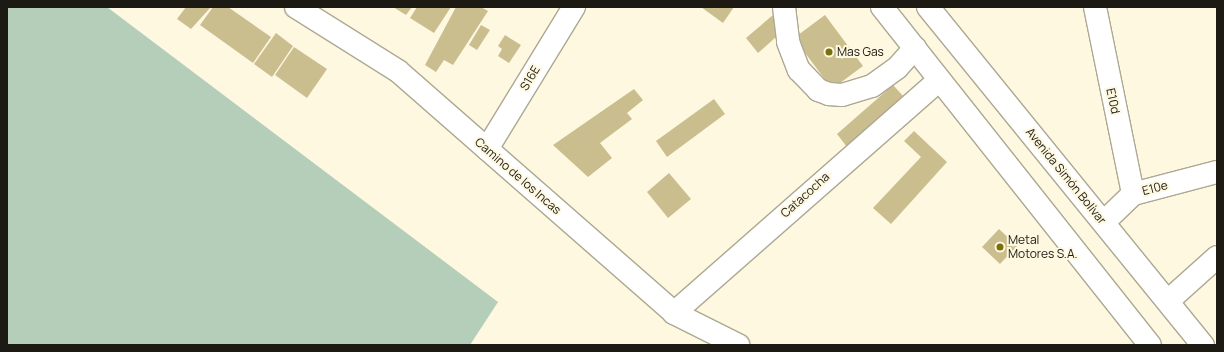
<!DOCTYPE html>
<html>
<head>
<meta charset="utf-8">
<style>
  body { margin:0 }
  #map { position:relative; width:1224px; height:352px; overflow:hidden; background:#fef8e1; font-family:Manrope,sans-serif }
  div>[style] { position:absolute }
  .green>* { inset:0; background:#b5ceb9 }
  .building>* { inset:0; background:#cabe8f }
  .roads { filter:drop-shadow(1px 0 #ada892) drop-shadow(-1px 0 #ada892) drop-shadow(0 1px #ada892) drop-shadow(0 -1px #ada892) }
  .minor>* { height:22px; margin:-11px; padding:0 11px; transform-origin:11px; border-radius:11px; background:#fff }
  .highway>* { height:22px; margin:-11px; padding:0 11px; transform-origin:11px; border-radius:11px; background:#fff }
  .dots>* { width:11px; height:11px; translate:-50% -50%; box-sizing:border-box; border:2px solid #fef8e1; border-radius:50% }
  span { translate:-50% -50%; white-space:nowrap; text-align:center; line-height:1.15; -webkit-text-stroke:4px #fef8e1; paint-order:stroke }
  .poi-label { font-size:12px; color:#1c1a12 }
  .left { translate:0 -50%; text-align:left }
  .street-label { font-size:12px; color:#1c1a12 }
  .frame { position:absolute; inset:0; border:8px solid #1c1a12; pointer-events:none }
</style>
</head>
<body>
<div id="map">
  <div class="green">
    <i style="clip-path:polygon(7px 7px,107px 7px,498px 302px,470px 345px,7px 345px)"></i>
  </div>
  <div class="building">
    <i style="clip-path:polygon(186px 7px,211px 7px,191px 29px,177px 19px)"></i>
    <i style="clip-path:polygon(213px 7px,228px 7px,271px 37px,253px 63px,200px 25px)"></i>
    <i style="clip-path:polygon(393px 7px,412px 7px,406px 15px)"></i>
    <i style="clip-path:polygon(417px 7px,451px 7px,434px 33px,410px 18px)"></i>
    <i style="clip-path:polygon(456px 7px,481px 7px,488px 11px,453px 65px,444px 60px,436px 72px,425px 65px)"></i>
    <i style="clip-path:polygon(701px 7px,734px 7px,723px 23px)"></i>
    <i style="clip-path:polygon(773px 15px,785px 29px,758px 53px,746px 38px)"></i>
    <i style="clip-path:polygon(825px 15px,863px 66px,832px 89px,794px 38px)"></i>
    <i style="clip-path:polygon(481px 25px,490px 30px,477px 50px,469px 45px)"></i>
    <i style="clip-path:polygon(276px 33px,293px 46px,272px 77px,254px 64px)"></i>
    <i style="clip-path:polygon(505px 35px,521px 45px,509px 63px,498px 56px,502px 49px,498px 46px)"></i>
    <i style="clip-path:polygon(294px 47px,327px 69px,307px 98px,275px 75px)"></i>
    <i style="clip-path:polygon(893px 85px,904px 97px,847px 147px,837px 134px)"></i>
    <i style="clip-path:polygon(634px 89px,643px 100px,627px 113px,632px 119px,600px 143px,612px 158px,588px 177px,553px 145px)"></i>
    <i style="clip-path:polygon(714px 99px,725px 114px,667px 157px,656px 141px)"></i>
    <i style="clip-path:polygon(914px 131px,947px 162px,891px 224px,873px 208px,921px 157px,904px 141px)"></i>
    <i style="clip-path:polygon(669px 173px,691px 199px,668px 218px,647px 192px)"></i>
    <i style="clip-path:polygon(999px 229px,1017px 246px,1000px 264px,982px 247px)"></i>
  </div>
  <div class="roads">
    <div class="minor">
      <i style="left:296px;top:7px;width:120px;rotate:32.1deg"></i>
      <i style="left:398px;top:71px;width:367px;rotate:41.2deg"></i>
      <i style="left:674px;top:313px;width:72px;rotate:26.6deg"></i>
      <i style="left:784px;top:7px;width:35px;rotate:83deg"></i>
      <i style="left:788px;top:42px;width:30px;rotate:69deg"></i>
      <i style="left:799px;top:70px;width:28px;rotate:46deg"></i>
      <i style="left:818px;top:90px;width:12px;rotate:20deg"></i>
      <i style="left:829px;top:94px;width:13px;rotate:4deg"></i>
      <i style="left:842px;top:95px;width:31px;rotate:-17deg"></i>
      <i style="left:872px;top:86px;width:31px;rotate:-36deg"></i>
      <i style="left:897px;top:68px;width:27px;rotate:-48deg"></i>
      <i style="left:1095px;top:7px;width:191px;rotate:78.5deg"></i>
      <i style="left:487px;top:149px;width:167px;rotate:-58.5deg"></i>
      <i style="left:1104px;top:222px;width:40px;rotate:-44deg"></i>
      <i style="left:1133px;top:194px;width:87px;rotate:-14.7deg"></i>
      <i style="left:1168px;top:301px;width:66px;rotate:-41.9deg"></i>
      <i style="left:674px;top:313px;width:353px;rotate:-41.3deg"></i>
    </div>
    <div class="highway">
      <i style="left:882px;top:7px;width:431px;rotate:51.6deg"></i>
      <i style="left:928px;top:7px;width:436px;rotate:50.9deg"></i>
    </div>
  </div>
  <div class="dots">
    <i style="left:829px;top:52px;background:#7b6f0d"></i>
    <i style="left:1000px;top:247px;background:#7b6f0d"></i>
  </div>
  <div class="poi-label">
    <span class="left" style="left:837px;top:52px">Mas Gas</span>
    <span class="left" style="left:1008px;top:247px">Metal<br>Motores S.A.</span>
  </div>
  <div class="street-label">
    <span style="left:530px;top:78px;rotate:-59deg">S16E</span>
    <span style="left:1113px;top:101px;rotate:78deg">E10d</span>
    <span style="left:518px;top:176px;rotate:41deg">Camino de los Incas</span>
    <span style="left:1066px;top:176px;rotate:51deg">Avenida Simón Bolívar</span>
    <span style="left:1155px;top:188px;rotate:-15deg">E10e</span>
    <span style="left:805px;top:195px;rotate:-42deg">Catacocha</span>
  </div>
  <div class="frame"></div>
</div>
</body>
</html>
